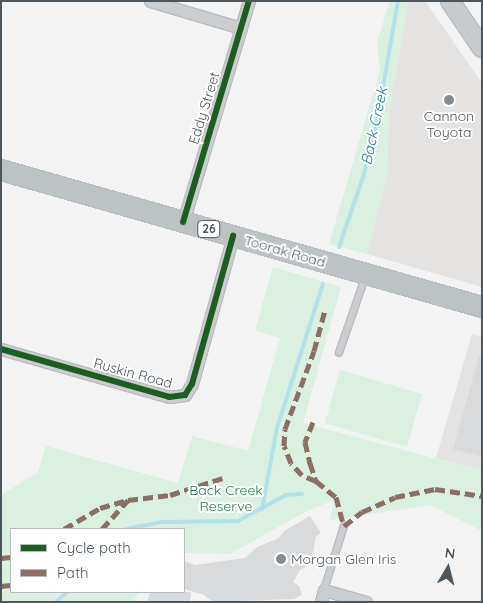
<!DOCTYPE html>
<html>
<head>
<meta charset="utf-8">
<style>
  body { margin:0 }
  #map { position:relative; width:483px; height:603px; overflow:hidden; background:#f3f3f3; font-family:Quicksand,sans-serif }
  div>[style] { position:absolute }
  .commercial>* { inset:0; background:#e4e3e1 }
  .green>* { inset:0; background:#daf0e1 }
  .stream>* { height:4px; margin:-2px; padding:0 2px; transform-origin:2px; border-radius:2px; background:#b2e1ea }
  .building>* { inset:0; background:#d9dadb }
  .roads { filter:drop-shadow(1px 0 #b8bdc2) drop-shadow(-1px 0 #b8bdc2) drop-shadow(0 1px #b8bdc2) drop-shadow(0 -1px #b8bdc2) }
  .lane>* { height:5.5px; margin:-2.75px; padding:0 2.75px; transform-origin:2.75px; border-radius:2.75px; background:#cbcdce }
  .street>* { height:11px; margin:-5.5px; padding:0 5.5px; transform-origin:5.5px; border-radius:5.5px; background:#cbcdce }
  .primary>* { height:18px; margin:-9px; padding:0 9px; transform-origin:9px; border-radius:9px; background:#c8cbce }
  .highway>* { height:20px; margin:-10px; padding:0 10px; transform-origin:10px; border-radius:10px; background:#bdc2c5 }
  .tram>* { height:1px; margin:-0.5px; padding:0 0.5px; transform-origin:0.5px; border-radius:0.5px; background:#c7c8c9 }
  .quiet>* { height:5px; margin-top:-2.5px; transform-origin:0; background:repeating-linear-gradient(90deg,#8d6e63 0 10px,transparent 0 15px) }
  .cycleway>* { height:6px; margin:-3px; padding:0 3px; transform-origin:3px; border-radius:3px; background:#1b5e20 }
  .dots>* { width:14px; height:14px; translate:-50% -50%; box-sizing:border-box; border:2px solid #fff; border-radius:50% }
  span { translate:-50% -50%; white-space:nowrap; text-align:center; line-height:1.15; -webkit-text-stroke:4px #fff; paint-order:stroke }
  .shield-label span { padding:1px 4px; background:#fff; border:1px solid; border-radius:4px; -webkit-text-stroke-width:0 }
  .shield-label { font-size:12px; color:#4b565e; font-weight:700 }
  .street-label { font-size:14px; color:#4b565e }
  .poi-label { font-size:14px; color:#4b565e }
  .left { translate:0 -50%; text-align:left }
  .park-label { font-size:14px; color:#207b49 }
  .water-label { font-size:15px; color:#188195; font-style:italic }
  .frame { position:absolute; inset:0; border:2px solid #4b565e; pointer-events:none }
  .legend { position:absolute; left:10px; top:528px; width:175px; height:65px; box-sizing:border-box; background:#fff; border:1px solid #b7bbbf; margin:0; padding:6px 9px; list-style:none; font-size:15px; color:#4b565e }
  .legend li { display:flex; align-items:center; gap:10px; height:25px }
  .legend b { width:25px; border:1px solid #b7bbbf }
  .north { position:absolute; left:423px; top:543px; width:50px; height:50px; -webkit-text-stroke:4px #fff; paint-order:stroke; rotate:8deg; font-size:14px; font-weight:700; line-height:20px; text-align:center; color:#4b565e }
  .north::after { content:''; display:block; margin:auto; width:18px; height:22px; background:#4b565e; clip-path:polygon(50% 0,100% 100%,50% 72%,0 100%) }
</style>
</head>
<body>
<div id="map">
  <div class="commercial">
    <i style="clip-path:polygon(408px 1px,425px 1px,482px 83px,482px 287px,367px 254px,387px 176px,389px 110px)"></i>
    <i style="clip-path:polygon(472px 334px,482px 337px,482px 471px,436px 458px)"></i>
  </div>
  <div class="green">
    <i style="clip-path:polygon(390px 1px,408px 1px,389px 110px,387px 176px,367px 254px,329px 244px,380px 70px,377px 42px)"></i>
    <i style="clip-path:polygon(273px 267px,341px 287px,303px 423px,482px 471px,482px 531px,430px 505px,330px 520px,334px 500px,307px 511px,230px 554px,184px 553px,184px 529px,11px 529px,11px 592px,139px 592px,133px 602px,1px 602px,1px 495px,38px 472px,46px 446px,178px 483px,192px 436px,248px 451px,280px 338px,255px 330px)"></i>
    <i style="clip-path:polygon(340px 370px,422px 394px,407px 447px,325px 423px)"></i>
  </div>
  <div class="stream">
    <i style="left:339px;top:247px;width:74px;rotate:-71.1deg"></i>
    <i style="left:363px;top:177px;width:52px;rotate:-75.4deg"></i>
    <i style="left:376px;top:127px;width:128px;rotate:-80.1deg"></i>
    <i style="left:262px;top:509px;width:82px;rotate:-79.5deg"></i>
    <i style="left:277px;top:428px;width:151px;rotate:-72.3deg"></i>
    <i style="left:126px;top:529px;width:36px;rotate:-11deg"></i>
    <i style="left:161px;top:522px;width:77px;rotate:-0.7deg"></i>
    <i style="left:238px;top:521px;width:55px;rotate:-28.4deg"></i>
    <i style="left:286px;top:495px;width:16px;rotate:-4deg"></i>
    <i style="left:56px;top:602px;width:15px;rotate:-42deg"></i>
  </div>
  <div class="building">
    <i style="clip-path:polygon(479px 356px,482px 356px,482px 457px,453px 449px)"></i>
    <i style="clip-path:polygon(310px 516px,321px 533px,316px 536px,311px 564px,300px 570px,293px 582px,299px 586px,302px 595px,294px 599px,213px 602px,204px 595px,184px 589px,184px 561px,195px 565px,245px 558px,257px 547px,279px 538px,284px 531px)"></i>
    <i style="clip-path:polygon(150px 592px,191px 592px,190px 602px,147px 602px)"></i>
  </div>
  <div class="roads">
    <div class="lane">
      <i style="left:339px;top:353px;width:79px;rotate:-70.9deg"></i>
      <i style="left:324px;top:590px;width:67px;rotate:-72.6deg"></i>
    </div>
    <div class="street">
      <i style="left:150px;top:1px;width:95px;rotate:16.5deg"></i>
      <i style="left:183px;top:222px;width:231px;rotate:-73.4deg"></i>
      <i style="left:1px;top:349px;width:175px;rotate:15.9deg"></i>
      <i style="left:169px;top:397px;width:16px;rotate:-7deg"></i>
      <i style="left:185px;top:395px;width:13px;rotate:-58deg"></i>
      <i style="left:192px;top:384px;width:154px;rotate:-74.5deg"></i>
      <i style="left:321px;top:602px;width:12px;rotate:-76deg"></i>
      <i style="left:324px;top:590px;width:44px;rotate:15.9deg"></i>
    </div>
    <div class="primary">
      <i style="left:450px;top:1px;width:57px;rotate:55.8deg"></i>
    </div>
    <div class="highway">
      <i style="left:1px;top:170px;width:500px;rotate:15.9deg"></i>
    </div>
  </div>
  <div class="tram">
    <i style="left:447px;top:1px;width:64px;rotate:56.6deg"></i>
  </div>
  <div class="quiet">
    <i style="left:313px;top:422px;width:22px;rotate:112deg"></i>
    <i style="left:305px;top:442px;width:22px;rotate:77deg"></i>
    <i style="left:310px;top:463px;width:19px;rotate:72deg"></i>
    <i style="left:316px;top:481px;width:26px;rotate:39deg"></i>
    <i style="left:336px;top:497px;width:30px;rotate:75deg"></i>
    <i style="left:344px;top:526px;width:23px;rotate:-38deg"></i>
    <i style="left:362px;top:512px;width:36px;rotate:-24deg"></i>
    <i style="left:395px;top:497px;width:41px;rotate:-11.3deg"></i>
    <i style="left:435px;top:489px;width:48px;rotate:8.5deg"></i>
    <i style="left:316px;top:481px;width:15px;rotate:-157deg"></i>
    <i style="left:302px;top:475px;width:16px;rotate:-133deg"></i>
    <i style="left:291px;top:463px;width:18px;rotate:-112deg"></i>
    <i style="left:284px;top:446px;width:17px;rotate:-87deg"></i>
    <i style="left:285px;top:429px;width:83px;rotate:-69.6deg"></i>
    <i style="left:314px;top:351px;width:42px;rotate:-75deg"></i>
    <i style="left:64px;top:529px;width:42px;rotate:-30.3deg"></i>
    <i style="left:100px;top:508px;width:29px;rotate:-16deg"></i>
    <i style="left:102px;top:529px;width:39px;rotate:-48deg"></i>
    <i style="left:128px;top:500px;width:42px;rotate:-6.8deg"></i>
    <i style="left:170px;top:495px;width:56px;rotate:-17.8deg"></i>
    <i style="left:1px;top:558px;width:10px;rotate:-6deg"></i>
    <i style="left:1px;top:586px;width:10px;rotate:-6deg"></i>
  </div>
  <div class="cycleway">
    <i style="left:183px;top:222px;width:231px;rotate:-73.4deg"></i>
    <i style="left:1px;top:349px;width:175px;rotate:15.9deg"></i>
    <i style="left:169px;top:397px;width:16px;rotate:-7deg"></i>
    <i style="left:185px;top:395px;width:13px;rotate:-58deg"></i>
    <i style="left:192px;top:384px;width:154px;rotate:-74.5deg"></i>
  </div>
  <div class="dots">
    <i style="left:449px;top:100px;background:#868d92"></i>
    <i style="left:281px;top:559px;background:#868d92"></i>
  </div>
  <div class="shield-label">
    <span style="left:209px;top:229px">26</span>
  </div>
  <div class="street-label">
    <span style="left:204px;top:108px;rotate:-73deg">Eddy Street</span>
    <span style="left:285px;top:251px;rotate:16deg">Toorak Road</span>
    <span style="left:133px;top:373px;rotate:15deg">Ruskin Road</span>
  </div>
  <div class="poi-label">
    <span style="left:449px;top:124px">Cannon<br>Toyota</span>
    <span class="left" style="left:291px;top:559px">Morgan Glen Iris</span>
  </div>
  <div class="park-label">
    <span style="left:226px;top:498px">Back Creek<br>Reserve</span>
  </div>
  <div class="water-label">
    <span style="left:374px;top:126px;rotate:-78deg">Back Creek</span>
  </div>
  <div class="frame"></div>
  <ul class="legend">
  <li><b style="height:6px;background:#1b5e20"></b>Cycle path</li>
  <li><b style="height:6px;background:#8d6e63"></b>Path</li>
  </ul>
  <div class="north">N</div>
</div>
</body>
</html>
